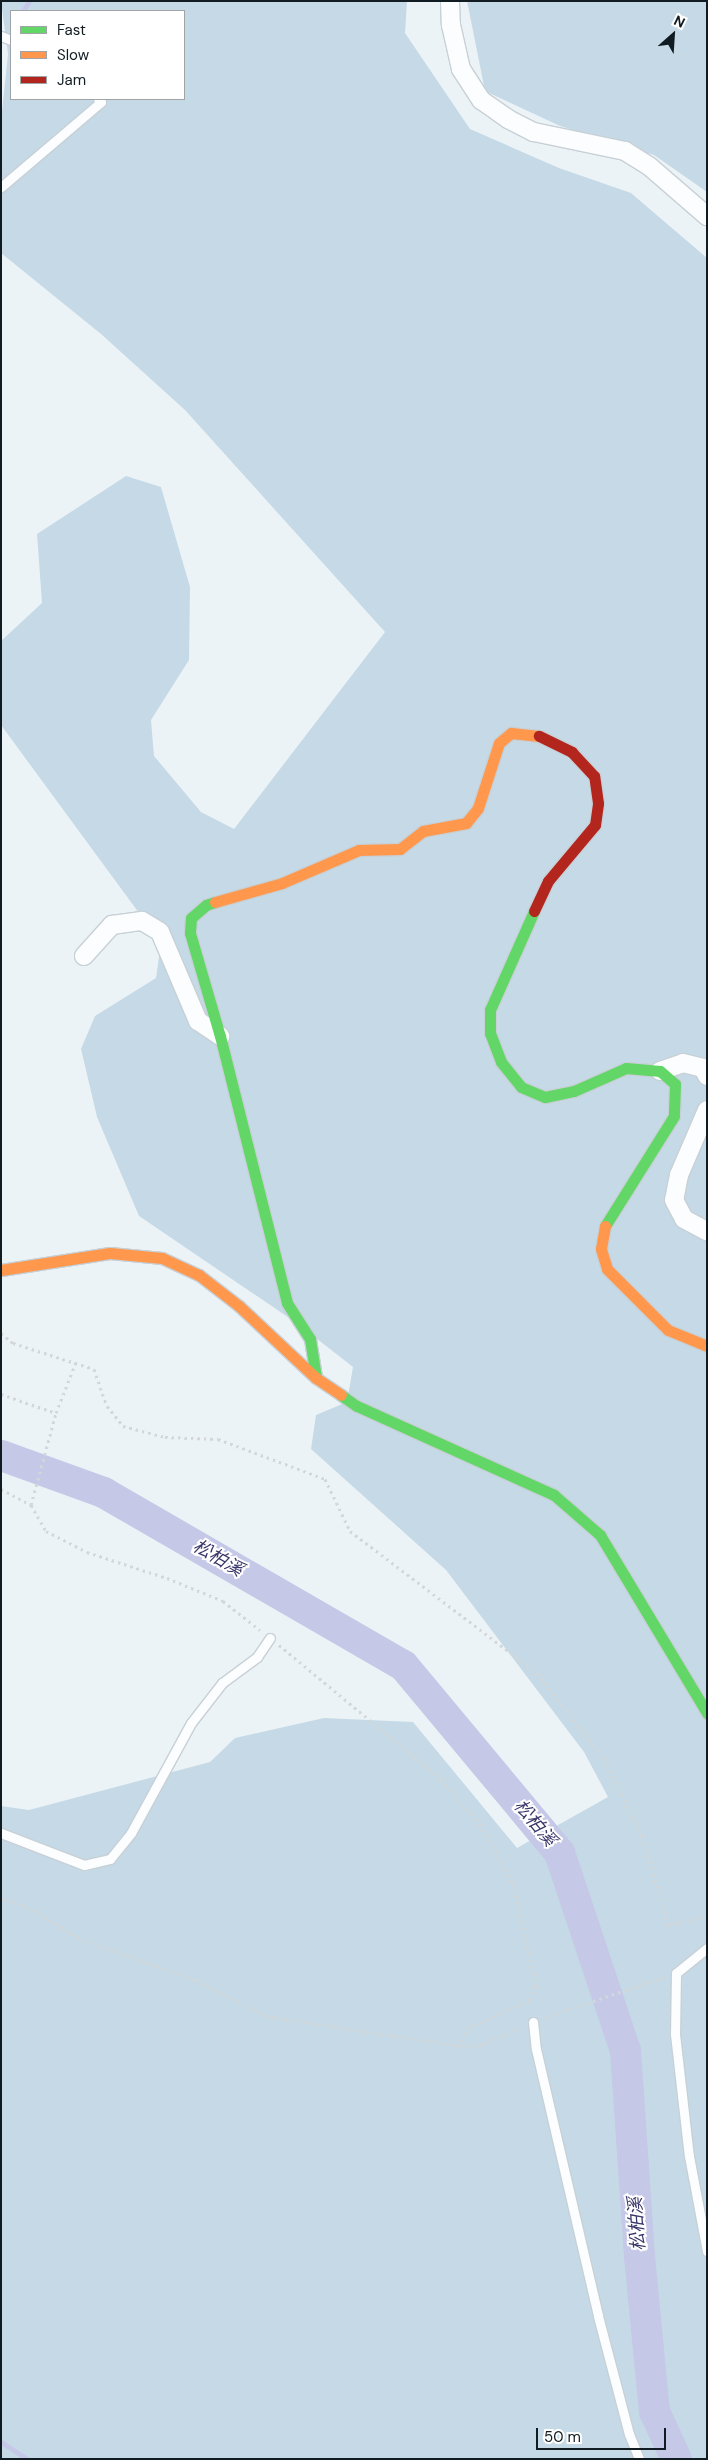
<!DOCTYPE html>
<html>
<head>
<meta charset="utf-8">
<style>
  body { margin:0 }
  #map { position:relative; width:708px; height:2460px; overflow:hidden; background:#ecf3f7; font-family:"DM Sans","Noto Sans TC",sans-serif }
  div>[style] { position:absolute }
  .green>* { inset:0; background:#c5dae6 }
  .stream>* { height:5px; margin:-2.5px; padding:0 2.5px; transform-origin:2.5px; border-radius:2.5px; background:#c5c8e6 }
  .river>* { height:31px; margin:-15.5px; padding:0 15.5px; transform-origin:15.5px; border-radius:15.5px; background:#c5c8e6 }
  .path>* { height:3px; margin-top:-1.5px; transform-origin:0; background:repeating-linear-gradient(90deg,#d4d7d8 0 2.5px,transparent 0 6.5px) }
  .roads { filter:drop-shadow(1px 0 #c7d0d6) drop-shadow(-1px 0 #c7d0d6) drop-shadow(0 1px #c7d0d6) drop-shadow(0 -1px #c7d0d6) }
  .lane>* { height:9px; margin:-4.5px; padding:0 4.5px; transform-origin:4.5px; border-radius:4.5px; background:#fcfdfe }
  .street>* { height:18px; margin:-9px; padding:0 9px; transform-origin:9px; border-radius:9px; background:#fcfdfe }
  .fast>* { height:11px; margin:-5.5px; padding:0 5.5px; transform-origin:5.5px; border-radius:5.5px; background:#63d668 }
  .slow>* { height:11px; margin:-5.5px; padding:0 5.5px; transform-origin:5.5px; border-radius:5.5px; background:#ff974d }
  .jam>* { height:11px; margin:-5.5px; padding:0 5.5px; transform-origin:5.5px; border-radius:5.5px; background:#b3261e }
  span { translate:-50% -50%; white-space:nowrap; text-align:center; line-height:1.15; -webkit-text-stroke:4px #fff; paint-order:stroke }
  .water-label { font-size:18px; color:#3a376a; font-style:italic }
  .frame { position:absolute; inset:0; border:2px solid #111c22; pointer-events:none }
  .legend { position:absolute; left:10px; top:10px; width:175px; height:90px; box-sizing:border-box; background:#fff; border:1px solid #a0a4a7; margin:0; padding:6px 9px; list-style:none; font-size:15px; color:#111c22 }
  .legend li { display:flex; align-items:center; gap:10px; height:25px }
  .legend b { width:25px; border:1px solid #a0a4a7 }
  .north { position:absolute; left:648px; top:10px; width:50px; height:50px; -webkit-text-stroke:4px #fff; paint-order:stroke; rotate:26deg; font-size:14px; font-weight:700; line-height:20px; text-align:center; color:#111c22 }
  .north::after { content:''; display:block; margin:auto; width:18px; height:22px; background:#111c22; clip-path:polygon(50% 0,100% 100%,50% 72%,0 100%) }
  .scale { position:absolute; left:536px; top:2428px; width:130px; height:22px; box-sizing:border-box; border:2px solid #111c22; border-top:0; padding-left:6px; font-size:15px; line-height:18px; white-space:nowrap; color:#111c22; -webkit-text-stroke:4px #fff; paint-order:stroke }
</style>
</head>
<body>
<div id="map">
  <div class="green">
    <i style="clip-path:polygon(evenodd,1px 1px,407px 1px,405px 33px,470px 129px,559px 168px,631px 193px,707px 258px,707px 2459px,1px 2459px,1px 1806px,29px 1810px,210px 1762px,235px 1738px,324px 1718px,413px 1722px,517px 1848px,608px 1797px,584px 1752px,446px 1570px,311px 1449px,316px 1415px,347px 1402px,353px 1367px,298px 1324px,139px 1216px,97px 1117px,81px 1049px,95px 1016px,156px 978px,161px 943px,1px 725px,1px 641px,42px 603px,37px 534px,126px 476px,161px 487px,190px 587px,189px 660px,151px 720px,154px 756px,201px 812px,234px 829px,385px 632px,185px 410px,101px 334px,1px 253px,1px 121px,8px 54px,1px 1px,11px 11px,184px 11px,184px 99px,11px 99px,11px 11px)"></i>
    <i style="clip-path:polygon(467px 1px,707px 1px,707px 192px,654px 155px,560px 126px,485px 91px)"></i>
  </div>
  <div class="stream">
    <i style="left:23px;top:11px;width:12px;rotate:-59deg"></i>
    <i style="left:1px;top:2442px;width:31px;rotate:33deg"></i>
  </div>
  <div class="river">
    <i style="left:1px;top:1455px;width:109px;rotate:19.9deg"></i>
    <i style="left:103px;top:1492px;width:346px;rotate:30deg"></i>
    <i style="left:403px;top:1665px;width:244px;rotate:50.2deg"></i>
    <i style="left:559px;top:1852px;width:209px;rotate:71.6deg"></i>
    <i style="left:625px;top:2050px;width:206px;rotate:86.1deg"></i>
    <i style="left:639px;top:2256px;width:156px;rotate:84.5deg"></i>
    <i style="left:654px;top:2411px;width:53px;rotate:65.4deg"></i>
  </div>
  <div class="path">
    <i style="left:1px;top:1333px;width:16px;rotate:40deg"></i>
    <i style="left:13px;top:1343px;width:85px;rotate:17.8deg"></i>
    <i style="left:94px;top:1369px;width:39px;rotate:71deg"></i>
    <i style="left:107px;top:1406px;width:26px;rotate:51deg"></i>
    <i style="left:123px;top:1426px;width:43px;rotate:14.7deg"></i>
    <i style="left:165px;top:1437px;width:53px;rotate:2.2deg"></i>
    <i style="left:218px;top:1439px;width:114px;rotate:20.5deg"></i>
    <i style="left:325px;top:1479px;width:58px;rotate:64.3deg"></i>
    <i style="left:350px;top:1531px;width:235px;rotate:37.2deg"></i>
    <i style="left:537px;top:1673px;width:108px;rotate:51.8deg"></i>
    <i style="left:604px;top:1758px;width:87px;rotate:64deg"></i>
    <i style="left:642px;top:1836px;width:93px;rotate:73.7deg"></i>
    <i style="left:668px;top:1925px;width:40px;rotate:-13deg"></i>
    <i style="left:1px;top:1394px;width:58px;rotate:19.1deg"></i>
    <i style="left:56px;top:1413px;width:55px;rotate:-68.6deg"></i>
    <i style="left:1px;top:1489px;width:34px;rotate:28deg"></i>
    <i style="left:31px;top:1505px;width:30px;rotate:60deg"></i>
    <i style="left:46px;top:1531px;width:46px;rotate:27.1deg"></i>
    <i style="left:87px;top:1552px;width:84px;rotate:18deg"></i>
    <i style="left:167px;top:1578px;width:61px;rotate:22.3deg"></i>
    <i style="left:223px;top:1601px;width:47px;rotate:38.1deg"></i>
    <i style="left:31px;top:1505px;width:95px;rotate:-74.8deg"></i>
    <i style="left:279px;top:1645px;width:210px;rotate:39.6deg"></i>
    <i style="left:441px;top:1779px;width:58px;rotate:49.2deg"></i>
    <i style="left:479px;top:1823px;width:69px;rotate:60.5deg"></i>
    <i style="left:513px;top:1883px;width:106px;rotate:77.4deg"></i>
    <i style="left:536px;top:1986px;width:15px;rotate:113deg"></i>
    <i style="left:530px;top:2000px;width:67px;rotate:156.1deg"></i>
    <i style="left:469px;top:2027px;width:21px;rotate:118deg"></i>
    <i style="left:1px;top:1898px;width:21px;rotate:17deg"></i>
    <i style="left:21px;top:1904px;width:72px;rotate:30.1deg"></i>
    <i style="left:83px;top:1940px;width:121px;rotate:19.3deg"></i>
    <i style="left:197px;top:1980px;width:78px;rotate:27.6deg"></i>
    <i style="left:266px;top:2016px;width:195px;rotate:8.8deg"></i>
    <i style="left:459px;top:2046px;width:22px;rotate:-3deg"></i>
    <i style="left:481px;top:2045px;width:45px;rotate:-23.7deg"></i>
    <i style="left:544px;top:2018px;width:127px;rotate:-18.9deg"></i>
  </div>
  <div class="roads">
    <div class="lane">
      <i style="left:1px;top:36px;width:11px;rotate:22deg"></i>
      <i style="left:1px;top:187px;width:131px;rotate:-40.4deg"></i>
      <i style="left:101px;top:102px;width:4px;rotate:-135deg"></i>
      <i style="left:1px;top:1833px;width:89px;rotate:21.1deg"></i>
      <i style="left:84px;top:1865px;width:27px;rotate:-13deg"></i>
      <i style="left:110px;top:1859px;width:33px;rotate:-51deg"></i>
      <i style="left:131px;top:1833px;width:125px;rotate:-61.4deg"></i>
      <i style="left:191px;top:1723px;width:51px;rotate:-52.2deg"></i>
      <i style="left:222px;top:1683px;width:44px;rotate:-36.6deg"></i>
      <i style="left:257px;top:1657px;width:23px;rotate:-56deg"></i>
      <i style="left:707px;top:1948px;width:40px;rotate:141deg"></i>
      <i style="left:676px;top:1973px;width:61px;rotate:90.9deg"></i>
      <i style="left:675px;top:2034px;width:123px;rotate:83.5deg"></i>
      <i style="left:689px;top:2156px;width:97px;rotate:79.3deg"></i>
      <i style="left:533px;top:2022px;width:27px;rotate:84deg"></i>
      <i style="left:536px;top:2049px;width:274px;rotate:76.9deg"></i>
      <i style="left:598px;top:2316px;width:122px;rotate:75.3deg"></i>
      <i style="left:629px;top:2434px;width:27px;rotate:68deg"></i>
    </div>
    <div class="street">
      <i style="left:450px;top:1px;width:24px;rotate:88deg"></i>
      <i style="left:451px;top:25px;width:45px;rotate:77.2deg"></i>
      <i style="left:461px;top:69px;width:37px;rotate:57deg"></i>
      <i style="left:481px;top:100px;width:33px;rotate:35deg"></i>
      <i style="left:508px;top:119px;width:29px;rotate:27deg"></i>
      <i style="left:534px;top:132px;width:93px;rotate:11.8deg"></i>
      <i style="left:625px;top:151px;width:28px;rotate:32deg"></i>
      <i style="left:649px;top:166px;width:77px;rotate:40.8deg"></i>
      <i style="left:84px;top:956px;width:42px;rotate:-47.9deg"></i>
      <i style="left:112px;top:925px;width:30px;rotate:-8deg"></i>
      <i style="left:142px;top:921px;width:21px;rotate:31deg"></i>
      <i style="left:160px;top:932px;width:97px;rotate:66.9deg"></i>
      <i style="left:198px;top:1021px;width:27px;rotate:34deg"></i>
      <i style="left:660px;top:1071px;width:24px;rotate:-19deg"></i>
      <i style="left:683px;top:1063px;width:21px;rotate:14deg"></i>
      <i style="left:703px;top:1068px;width:9px;rotate:63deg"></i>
      <i style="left:707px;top:1110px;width:71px;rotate:113.3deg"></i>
      <i style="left:679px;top:1175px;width:25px;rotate:101deg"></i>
      <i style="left:674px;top:1200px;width:21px;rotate:62deg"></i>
      <i style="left:684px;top:1219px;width:26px;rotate:28deg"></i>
    </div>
    <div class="fast">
      <i style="left:215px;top:902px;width:9px;rotate:162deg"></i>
      <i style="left:206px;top:905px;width:20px;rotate:139deg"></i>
      <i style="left:191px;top:918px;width:15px;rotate:94deg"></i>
      <i style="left:190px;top:933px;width:107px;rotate:73.8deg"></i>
      <i style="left:220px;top:1036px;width:275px;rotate:75.9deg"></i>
      <i style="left:287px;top:1303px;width:43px;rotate:57.4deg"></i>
      <i style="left:310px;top:1339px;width:39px;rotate:81deg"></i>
      <i style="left:534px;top:911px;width:108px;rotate:114deg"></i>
      <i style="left:490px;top:1010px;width:23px;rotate:90deg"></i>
      <i style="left:490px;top:1033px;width:31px;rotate:69deg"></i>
      <i style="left:501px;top:1062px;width:32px;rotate:51deg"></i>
      <i style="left:521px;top:1087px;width:26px;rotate:23deg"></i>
      <i style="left:545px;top:1097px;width:30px;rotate:-12deg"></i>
      <i style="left:574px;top:1091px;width:57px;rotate:-23.9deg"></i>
      <i style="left:626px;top:1068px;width:34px;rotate:5deg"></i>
      <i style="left:660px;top:1071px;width:20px;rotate:41deg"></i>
      <i style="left:675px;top:1084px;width:32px;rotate:92deg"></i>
      <i style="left:674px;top:1116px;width:130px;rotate:122.1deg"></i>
      <i style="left:341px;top:1395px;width:19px;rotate:35deg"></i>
      <i style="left:357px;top:1406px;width:216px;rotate:24.3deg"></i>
      <i style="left:554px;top:1495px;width:61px;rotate:41deg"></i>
      <i style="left:600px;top:1535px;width:208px;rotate:59deg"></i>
    </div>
    <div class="slow">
      <i style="left:215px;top:902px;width:70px;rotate:-15.8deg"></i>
      <i style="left:282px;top:883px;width:84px;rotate:-23.2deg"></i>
      <i style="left:359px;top:850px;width:41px;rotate:-1.4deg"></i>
      <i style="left:400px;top:849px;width:29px;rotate:-38deg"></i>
      <i style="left:423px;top:831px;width:44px;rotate:-10.5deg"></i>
      <i style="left:466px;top:823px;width:19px;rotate:-51deg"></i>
      <i style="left:478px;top:808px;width:68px;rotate:-72.1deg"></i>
      <i style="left:499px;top:743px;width:16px;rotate:-40deg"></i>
      <i style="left:511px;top:733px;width:28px;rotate:6deg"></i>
      <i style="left:605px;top:1226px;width:23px;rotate:100deg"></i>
      <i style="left:601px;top:1249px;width:21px;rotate:73deg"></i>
      <i style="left:607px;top:1269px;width:86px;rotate:45deg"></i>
      <i style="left:668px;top:1330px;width:42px;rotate:22.3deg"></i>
      <i style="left:1px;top:1270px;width:110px;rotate:-8.9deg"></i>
      <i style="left:110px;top:1253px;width:52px;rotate:5.5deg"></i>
      <i style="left:162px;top:1258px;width:41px;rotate:24.7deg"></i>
      <i style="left:199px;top:1275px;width:51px;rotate:37.8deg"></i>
      <i style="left:239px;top:1306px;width:105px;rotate:43.1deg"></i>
      <i style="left:316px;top:1378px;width:30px;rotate:34deg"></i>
    </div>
    <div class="jam">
      <i style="left:534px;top:911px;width:33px;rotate:-65deg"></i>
      <i style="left:548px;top:881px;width:73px;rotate:-50deg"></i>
      <i style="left:595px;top:825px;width:22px;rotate:-82deg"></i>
      <i style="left:598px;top:803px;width:27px;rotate:-98deg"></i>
      <i style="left:594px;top:776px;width:33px;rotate:-133deg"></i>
      <i style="left:572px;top:752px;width:37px;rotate:-154deg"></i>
    </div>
  </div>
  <div class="water-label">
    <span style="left:218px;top:1558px;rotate:30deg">松柏溪</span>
    <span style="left:535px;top:1823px;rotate:50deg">松柏溪</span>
    <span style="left:637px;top:2224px;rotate:-94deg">松柏溪</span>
  </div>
  <div class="frame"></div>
  <ul class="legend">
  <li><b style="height:6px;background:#63d668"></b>Fast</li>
  <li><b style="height:6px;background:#ff974d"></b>Slow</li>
  <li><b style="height:6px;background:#b3261e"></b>Jam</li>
  </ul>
  <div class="north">N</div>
  <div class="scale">50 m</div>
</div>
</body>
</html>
